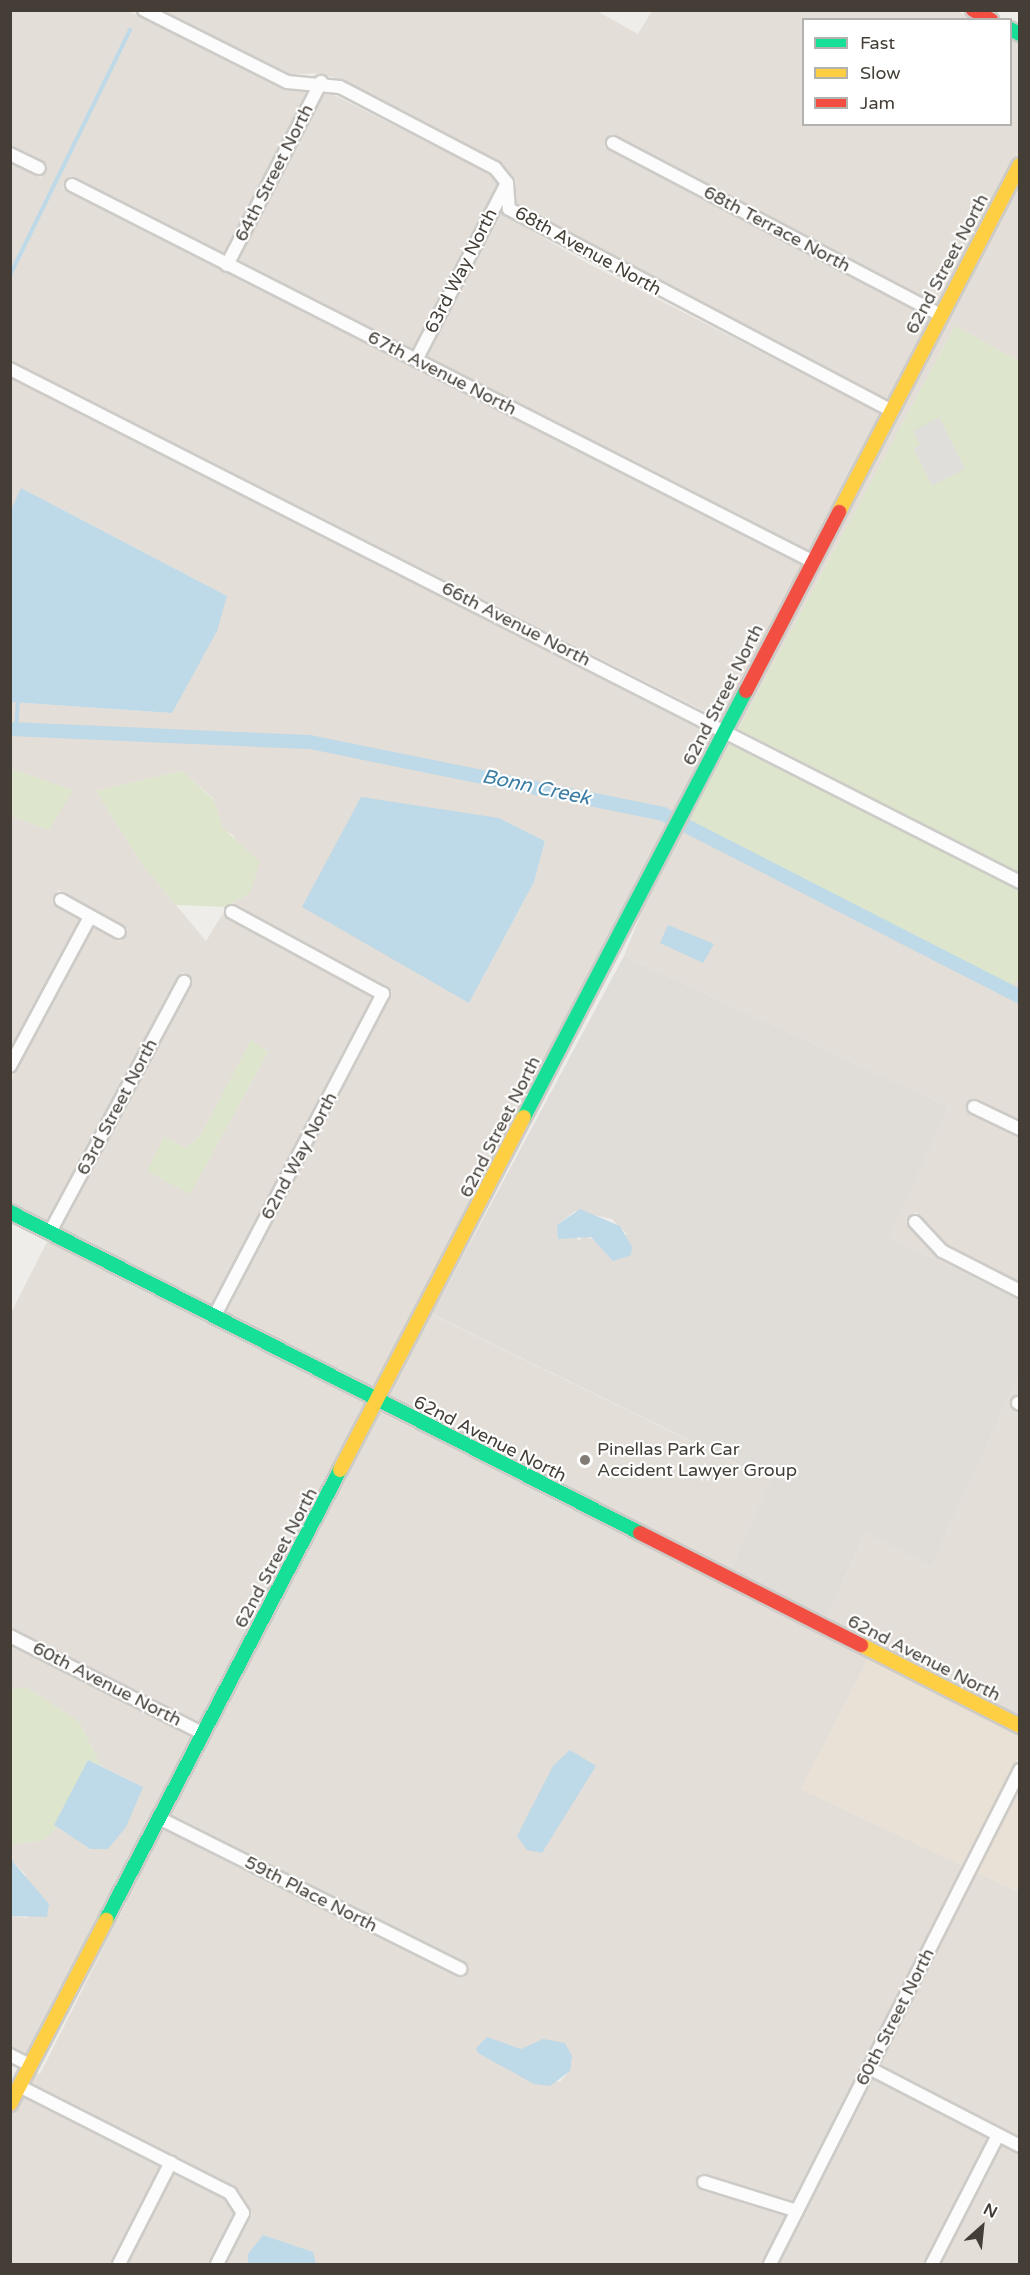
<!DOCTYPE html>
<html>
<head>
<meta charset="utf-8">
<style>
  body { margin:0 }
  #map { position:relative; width:1030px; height:2275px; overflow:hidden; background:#efede9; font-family:"Varela Round",sans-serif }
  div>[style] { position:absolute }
  .residential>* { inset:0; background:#e3ded7 }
  .commercial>* { inset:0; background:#e9e1d6 }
  .industrial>* { inset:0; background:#e0ddd9 }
  .green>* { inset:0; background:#dde6cc }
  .parking>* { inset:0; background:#e0deda }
  .water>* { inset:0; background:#bed9e8 }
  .stream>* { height:4px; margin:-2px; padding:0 2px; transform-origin:2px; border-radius:2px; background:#bed9e8 }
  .canal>* { height:14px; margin:-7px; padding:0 7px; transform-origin:7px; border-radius:7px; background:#bed9e8 }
  .roads { filter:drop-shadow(2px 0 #cdcbc7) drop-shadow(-2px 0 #cdcbc7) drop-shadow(0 2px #cdcbc7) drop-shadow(0 -2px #cdcbc7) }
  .street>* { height:12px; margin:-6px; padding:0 6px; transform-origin:6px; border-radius:6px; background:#fdfcfc }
  .fast>* { height:14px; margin:-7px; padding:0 7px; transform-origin:7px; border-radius:7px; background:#16e098 }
  .slow>* { height:14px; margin:-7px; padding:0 7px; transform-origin:7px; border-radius:7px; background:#ffcf43 }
  .jam>* { height:14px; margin:-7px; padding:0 7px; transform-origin:7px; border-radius:7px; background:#f24e42 }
  .dots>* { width:16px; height:16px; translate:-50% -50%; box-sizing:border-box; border:3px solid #fff; border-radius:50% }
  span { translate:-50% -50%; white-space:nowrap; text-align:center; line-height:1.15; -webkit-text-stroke:4.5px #fff; paint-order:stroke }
  .street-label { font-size:18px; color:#443e37 }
  .poi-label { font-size:18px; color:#443e37 }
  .left { translate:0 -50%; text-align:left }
  .water-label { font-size:20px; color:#3c7da3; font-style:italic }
  .frame { position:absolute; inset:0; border:12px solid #443e37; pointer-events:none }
  .legend { position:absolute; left:802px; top:18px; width:210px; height:108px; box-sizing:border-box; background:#fff; border:2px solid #b4b2af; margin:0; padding:8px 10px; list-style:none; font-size:18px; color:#443e37 }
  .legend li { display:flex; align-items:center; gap:12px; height:30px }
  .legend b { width:30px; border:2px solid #b4b2af }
  .north { position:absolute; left:952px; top:2197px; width:60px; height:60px; -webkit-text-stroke:4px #fff; paint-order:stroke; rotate:27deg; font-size:16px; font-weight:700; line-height:24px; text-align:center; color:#443e37 }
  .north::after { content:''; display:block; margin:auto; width:21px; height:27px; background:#443e37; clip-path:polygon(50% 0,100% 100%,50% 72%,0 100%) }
</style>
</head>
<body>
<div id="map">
  <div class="residential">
    <i style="clip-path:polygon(595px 10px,638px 34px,652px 11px,957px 11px,975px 19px,804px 20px,804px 124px,1010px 124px,1011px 38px,1019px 42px,1019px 152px,938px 305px,611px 134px,604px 147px,932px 318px,889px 401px,515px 205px,516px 179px,499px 162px,344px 81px,319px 73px,289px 75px,160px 11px)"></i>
    <i style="clip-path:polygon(11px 11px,128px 11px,284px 88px,310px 89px,225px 255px,70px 176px,63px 189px,803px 565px,722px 720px,11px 361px,10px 162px,41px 178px,48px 165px,11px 146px)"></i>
    <i style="clip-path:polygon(324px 90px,491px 174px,499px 184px,413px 351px,236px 261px)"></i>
    <i style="clip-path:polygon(1019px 179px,1019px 361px,955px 326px,738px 729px,734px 726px)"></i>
    <i style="clip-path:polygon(502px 206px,506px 216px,587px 263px,882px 414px,810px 552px,425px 357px)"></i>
    <i style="clip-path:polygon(evenodd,10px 378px,716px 733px,377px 1393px,223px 1314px,392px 991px,231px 904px,250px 893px,234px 836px,222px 828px,214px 799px,182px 771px,96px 791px,142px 864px,206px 941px,228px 905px,223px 916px,375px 996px,212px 1308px,59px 1229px,193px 979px,182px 972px,48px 1223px,11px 1204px,11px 1080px,92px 926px,121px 941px,128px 929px,58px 890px,52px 903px,81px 919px,11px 1052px,11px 816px,49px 830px,72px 790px,11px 769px,11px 702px,172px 713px,227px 596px,21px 488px,11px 512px,10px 378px,499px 818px,545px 841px,534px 882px,469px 1003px,499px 818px,10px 378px,251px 1041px,268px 1052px,190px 1193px,164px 1137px,186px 1148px,201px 1135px,251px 1041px)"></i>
    <i style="clip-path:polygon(689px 820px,1011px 990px,1019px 976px,1019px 1121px,972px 1098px,965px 1110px,1019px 1137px,1019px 1283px,946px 1245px,916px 1212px,906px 1222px,938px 1258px,1019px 1300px,887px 1237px,949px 1107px,624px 956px,650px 891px)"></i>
    <i style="clip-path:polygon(48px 1240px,370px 1406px,200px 1724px,11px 1627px,10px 1315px)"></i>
    <i style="clip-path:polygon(431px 1314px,772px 1481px,730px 1572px,388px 1399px)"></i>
    <i style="clip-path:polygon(1019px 1375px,1019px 1396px,1009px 1406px,1020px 1412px,1019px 1717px,827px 1617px,865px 1533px,931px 1564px)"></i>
    <i style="clip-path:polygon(evenodd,381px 1412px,869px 1658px,801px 1789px,964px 1866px,794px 2202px,699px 2173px,696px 2187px,788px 2215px,763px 2264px,316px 2264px,312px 2252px,263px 2235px,249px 2254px,248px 2264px,224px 2264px,252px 2215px,234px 2186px,29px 2082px,34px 2072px,40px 2074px,163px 1829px,464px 1978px,470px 1966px,170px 1816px,381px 1412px,509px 2045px,521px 2049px,570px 2070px,560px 2082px,517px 2073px,478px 2053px,509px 2045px)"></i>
    <i style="clip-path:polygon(10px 1644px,194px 1736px,28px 2056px,11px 2047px,11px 1916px,28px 1918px,25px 1874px,13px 1862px,11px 1845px,44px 1840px,57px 1827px,90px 1849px,143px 1787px,101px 1766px,79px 1722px,26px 1687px,11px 1690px)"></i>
    <i style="clip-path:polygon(976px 1872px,1019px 1892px,1019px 2137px,878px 2065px)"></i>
    <i style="clip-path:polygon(872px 2078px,989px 2138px,924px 2264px,778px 2264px)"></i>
    <i style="clip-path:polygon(22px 2095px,162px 2165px,112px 2264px,11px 2264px,10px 2118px)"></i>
    <i style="clip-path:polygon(1000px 2144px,1019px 2153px,1019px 2264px,939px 2264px)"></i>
    <i style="clip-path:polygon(173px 2171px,225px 2198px,235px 2214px,210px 2264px,126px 2264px)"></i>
  </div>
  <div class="commercial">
    <i style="clip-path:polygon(869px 1658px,1019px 1734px,1019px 1756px,964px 1866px,801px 1789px)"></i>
    <i style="clip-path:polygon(1019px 1784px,1020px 1892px,1019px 1892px,976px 1872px)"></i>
  </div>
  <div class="industrial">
    <i style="clip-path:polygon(evenodd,624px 956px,949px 1107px,888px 1237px,1019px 1300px,1019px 1375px,931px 1565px,865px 1533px,827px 1617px,730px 1572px,771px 1480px,432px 1314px,624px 956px,575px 1211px,612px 1219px,627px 1234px,605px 1253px,601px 1243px,585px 1236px,579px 1240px,557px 1225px,575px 1211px)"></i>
  </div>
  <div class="green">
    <i style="clip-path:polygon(955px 326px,1019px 361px,1019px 874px,738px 729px)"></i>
    <i style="clip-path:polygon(731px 741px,1019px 890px,1019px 976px,1012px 990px,689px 820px)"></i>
    <i style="clip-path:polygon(11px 769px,73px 790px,49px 830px,11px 816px)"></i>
    <i style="clip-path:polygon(182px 771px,214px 800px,223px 828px,260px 862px,250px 893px,225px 907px,176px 905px,142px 864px,96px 791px)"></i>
    <i style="clip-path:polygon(251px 1040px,268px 1052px,190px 1194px,147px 1171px,164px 1137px,186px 1148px,201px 1135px)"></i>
    <i style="clip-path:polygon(26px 1687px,79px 1722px,101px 1766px,88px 1760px,57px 1827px,44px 1840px,11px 1845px,10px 1690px)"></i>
  </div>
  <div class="parking">
    <i style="clip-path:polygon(939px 417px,965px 469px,932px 486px,913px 448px,920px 445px,913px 431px)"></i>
  </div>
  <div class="water">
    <i style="clip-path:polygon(21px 488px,227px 596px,217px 631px,172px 713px,11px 702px,10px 512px)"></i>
    <i style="clip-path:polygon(361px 797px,499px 818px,545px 841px,534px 882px,469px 1003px,302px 907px)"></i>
    <i style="clip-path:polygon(668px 925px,714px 944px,703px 963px,660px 943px)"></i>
    <i style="clip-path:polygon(580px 1209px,620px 1226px,632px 1247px,631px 1255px,613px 1261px,591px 1237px,558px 1239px,557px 1225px)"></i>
    <i style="clip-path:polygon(570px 1750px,596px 1766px,542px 1853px,527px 1850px,517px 1836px,553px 1766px)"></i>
    <i style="clip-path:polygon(88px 1760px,143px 1787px,126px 1827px,108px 1849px,90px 1849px,54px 1825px)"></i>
    <i style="clip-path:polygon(10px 1849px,13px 1862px,49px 1904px,47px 1917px,11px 1916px)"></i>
    <i style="clip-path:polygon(487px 2037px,521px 2049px,543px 2039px,565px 2043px,572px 2056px,570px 2071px,550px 2086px,534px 2084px,478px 2053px,476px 2048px)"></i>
    <i style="clip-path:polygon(263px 2235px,313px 2252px,316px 2264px,248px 2264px,248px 2254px)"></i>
  </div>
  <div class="stream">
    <i style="left:10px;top:275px;width:273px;rotate:-63.9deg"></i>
    <i style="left:16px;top:729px;width:30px;rotate:-86deg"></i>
  </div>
  <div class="canal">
    <i style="left:10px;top:729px;width:300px;rotate:2.5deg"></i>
    <i style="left:310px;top:742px;width:360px;rotate:11.5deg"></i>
    <i style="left:663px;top:814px;width:401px;rotate:27.1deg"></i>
  </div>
  <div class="roads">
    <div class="street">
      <i style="left:144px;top:10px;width:160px;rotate:26.7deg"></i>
      <i style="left:287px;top:82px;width:53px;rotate:5.4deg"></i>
      <i style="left:340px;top:87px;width:175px;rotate:27.6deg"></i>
      <i style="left:495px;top:168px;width:19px;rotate:51deg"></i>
      <i style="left:507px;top:183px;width:26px;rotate:86deg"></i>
      <i style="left:509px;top:209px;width:432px;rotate:27.8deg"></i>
      <i style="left:613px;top:143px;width:370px;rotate:27.7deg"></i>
      <i style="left:10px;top:154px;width:32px;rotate:26deg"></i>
      <i style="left:72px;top:185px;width:830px;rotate:26.94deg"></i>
      <i style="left:227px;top:265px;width:206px;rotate:-62.8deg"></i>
      <i style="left:416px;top:360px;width:199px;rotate:-62.8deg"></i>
      <i style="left:10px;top:369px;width:1133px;rotate:26.93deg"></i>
      <i style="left:61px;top:900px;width:66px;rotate:28.9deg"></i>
      <i style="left:10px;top:1066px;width:169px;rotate:-61.8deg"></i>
      <i style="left:974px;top:1107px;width:51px;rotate:25.6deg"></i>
      <i style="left:915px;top:1222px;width:40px;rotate:47deg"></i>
      <i style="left:942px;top:1251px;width:88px;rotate:27.1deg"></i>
      <i style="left:50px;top:1232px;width:284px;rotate:-61.8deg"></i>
      <i style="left:214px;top:1317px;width:365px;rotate:-62.4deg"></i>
      <i style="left:383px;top:994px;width:172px;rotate:-151.5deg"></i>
      <i style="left:1018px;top:1403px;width:2px;rotate:27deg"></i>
      <i style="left:10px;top:1636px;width:215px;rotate:26.8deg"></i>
      <i style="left:161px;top:1819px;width:335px;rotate:26.6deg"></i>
      <i style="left:10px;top:2055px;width:22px;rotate:27deg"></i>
      <i style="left:869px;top:2068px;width:170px;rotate:27.3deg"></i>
      <i style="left:19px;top:2086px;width:237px;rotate:26.9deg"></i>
      <i style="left:230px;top:2193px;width:24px;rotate:57deg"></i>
      <i style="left:243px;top:2213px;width:57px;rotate:117deg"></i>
      <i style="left:704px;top:2182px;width:97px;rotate:17.3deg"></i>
      <i style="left:119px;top:2264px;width:114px;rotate:-63deg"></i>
      <i style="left:770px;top:2264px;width:554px;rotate:-63.16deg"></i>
      <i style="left:932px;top:2264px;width:145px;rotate:-62.9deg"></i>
    </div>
    <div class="fast">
      <i style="left:1010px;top:29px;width:11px;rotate:27deg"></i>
      <i style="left:524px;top:1117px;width:480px;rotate:-62.5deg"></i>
      <i style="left:10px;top:1212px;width:707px;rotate:27deg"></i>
      <i style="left:106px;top:1920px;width:507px;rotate:-62.53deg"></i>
    </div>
    <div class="slow">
      <i style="left:839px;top:512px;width:391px;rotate:-62.5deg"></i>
      <i style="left:340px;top:1470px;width:398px;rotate:-62.5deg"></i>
      <i style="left:861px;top:1645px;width:178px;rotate:27deg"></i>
      <i style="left:10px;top:2104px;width:208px;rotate:-62.4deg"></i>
    </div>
    <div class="jam">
      <i style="left:973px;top:10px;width:21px;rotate:29deg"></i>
      <i style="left:746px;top:691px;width:202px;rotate:-62.5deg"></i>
      <i style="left:640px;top:1533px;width:248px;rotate:26.9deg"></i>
    </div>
  </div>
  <div class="dots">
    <i style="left:585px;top:1460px;background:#807b75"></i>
  </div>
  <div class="street-label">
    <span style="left:274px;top:173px;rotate:-63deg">64th Street North</span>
    <span style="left:777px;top:229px;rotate:28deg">68th Terrace North</span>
    <span style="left:588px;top:251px;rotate:29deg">68th Avenue North</span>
    <span style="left:947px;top:264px;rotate:-62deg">62nd Street North</span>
    <span style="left:461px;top:271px;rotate:-63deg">63rd Way North</span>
    <span style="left:442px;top:373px;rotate:27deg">67th Avenue North</span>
    <span style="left:516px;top:624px;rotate:27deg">66th Avenue North</span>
    <span style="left:723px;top:695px;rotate:-63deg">62nd Street North</span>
    <span style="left:117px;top:1107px;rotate:-62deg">63rd Street North</span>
    <span style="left:500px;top:1127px;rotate:-63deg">62nd Street North</span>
    <span style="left:299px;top:1156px;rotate:-62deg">62nd Way North</span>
    <span style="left:490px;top:1439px;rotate:27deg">62nd Avenue North</span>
    <span style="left:276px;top:1558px;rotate:-62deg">62nd Street North</span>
    <span style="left:924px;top:1658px;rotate:27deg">62nd Avenue North</span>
    <span style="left:107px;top:1684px;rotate:27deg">60th Avenue North</span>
    <span style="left:311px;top:1894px;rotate:27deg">59th Place North</span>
    <span style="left:895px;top:2017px;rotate:-63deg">60th Street North</span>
  </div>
  <div class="poi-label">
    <span class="left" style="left:597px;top:1460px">Pinellas Park Car<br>Accident Lawyer Group</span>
  </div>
  <div class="water-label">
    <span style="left:536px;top:788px;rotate:12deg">Bonn Creek</span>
  </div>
  <div class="frame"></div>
  <ul class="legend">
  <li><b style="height:8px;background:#16e098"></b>Fast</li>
  <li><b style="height:8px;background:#ffcf43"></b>Slow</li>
  <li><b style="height:8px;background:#f24e42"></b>Jam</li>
  </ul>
  <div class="north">N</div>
</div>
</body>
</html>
